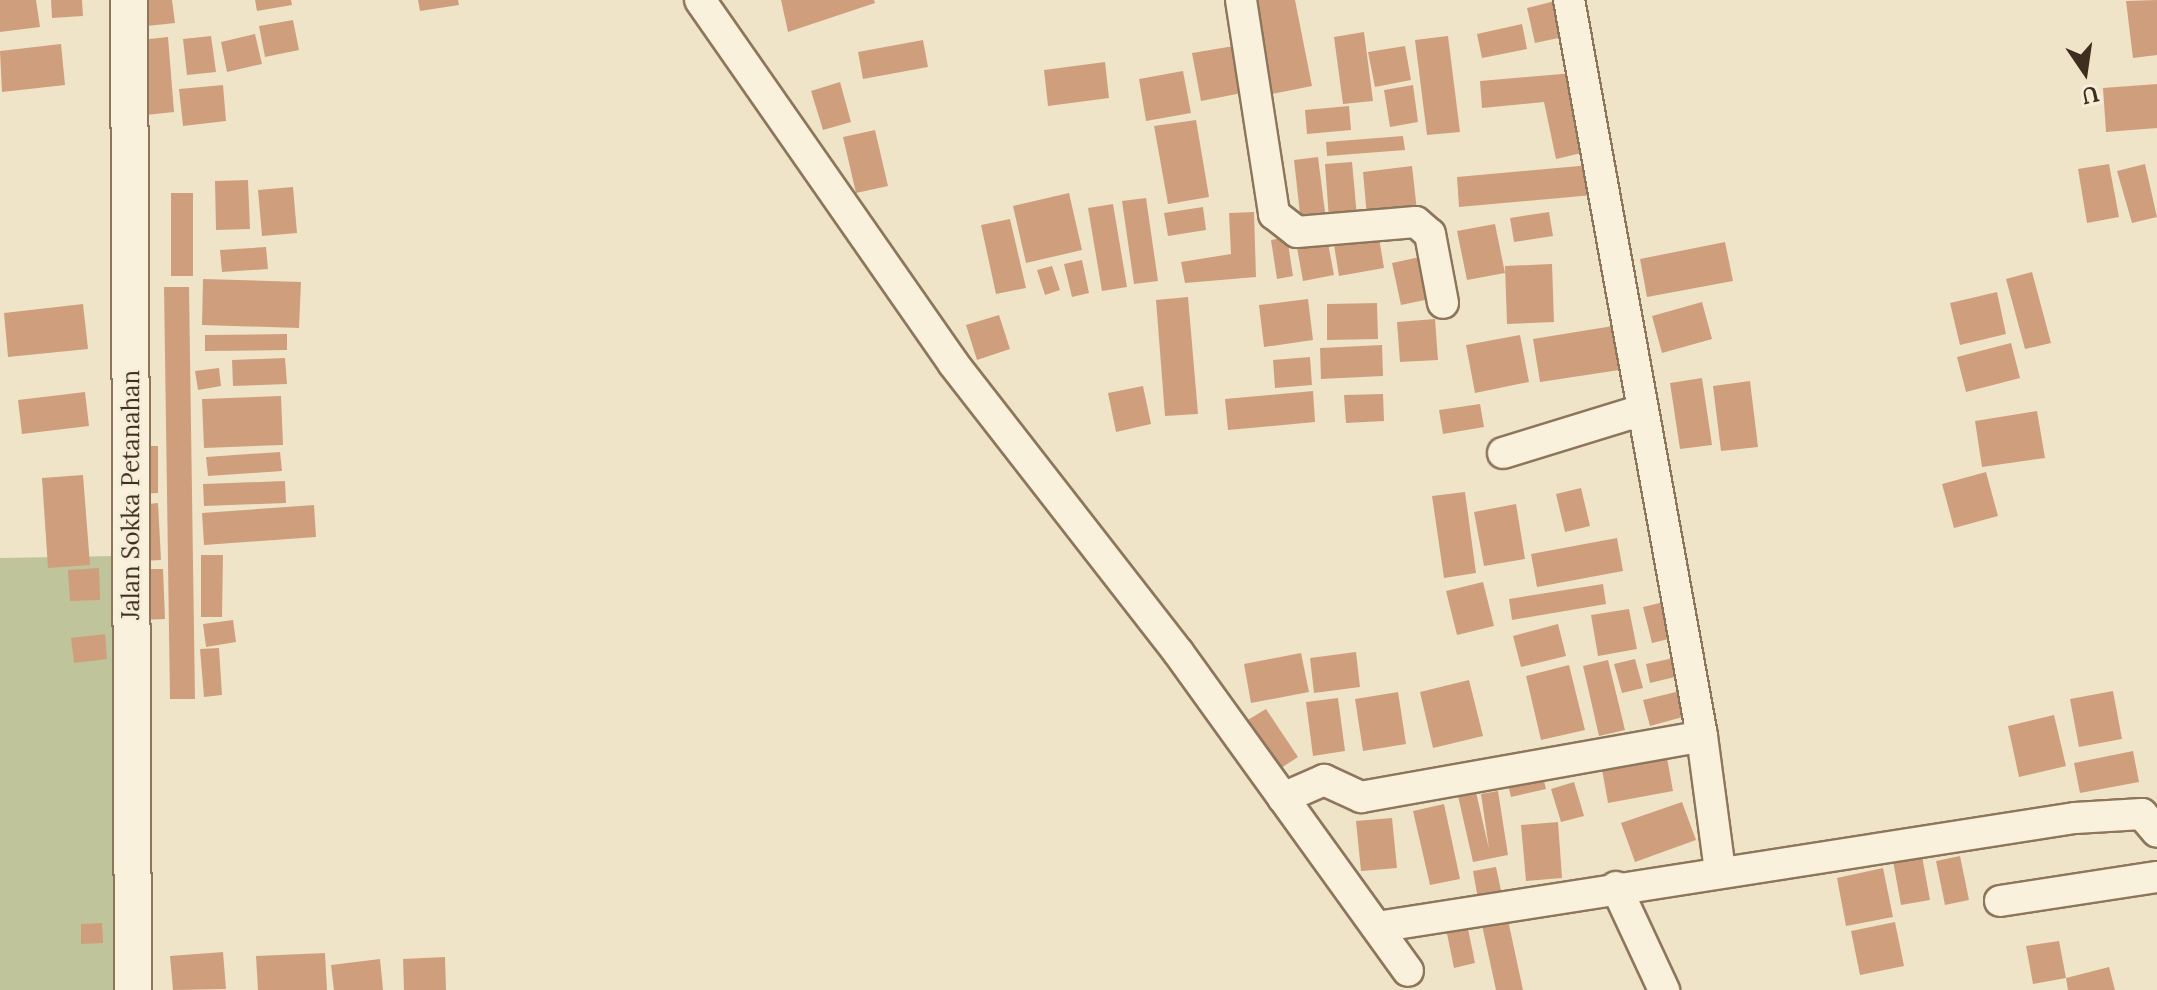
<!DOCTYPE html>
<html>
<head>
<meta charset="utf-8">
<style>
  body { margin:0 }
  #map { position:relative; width:2157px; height:990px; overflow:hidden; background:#f0e4c8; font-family:Lora,serif }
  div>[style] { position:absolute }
  .cemetery>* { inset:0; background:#bfc49a }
  .building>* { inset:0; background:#cf9f7d }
  .roads { filter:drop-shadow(2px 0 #8d765c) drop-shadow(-2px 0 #8d765c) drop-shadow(0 2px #8d765c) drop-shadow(0 -2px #8d765c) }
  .minor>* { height:30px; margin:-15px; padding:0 15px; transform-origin:15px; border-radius:15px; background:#faf1dc }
  .tertiary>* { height:36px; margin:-18px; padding:0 18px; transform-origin:18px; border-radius:18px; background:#faf1dc }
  span { translate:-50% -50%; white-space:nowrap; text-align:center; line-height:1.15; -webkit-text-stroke:6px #f7eed8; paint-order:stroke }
  .street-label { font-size:24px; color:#3d2e20 }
  .north { position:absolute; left:2045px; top:32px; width:80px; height:80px; -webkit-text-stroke:6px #f7eed8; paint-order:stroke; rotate:167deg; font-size:22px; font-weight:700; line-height:32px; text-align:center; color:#3d2e20 }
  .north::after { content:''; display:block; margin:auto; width:28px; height:36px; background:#3d2e20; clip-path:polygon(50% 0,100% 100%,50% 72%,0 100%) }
</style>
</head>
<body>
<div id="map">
  <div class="cemetery">
    <i style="clip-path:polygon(116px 556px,117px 990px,0 990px,0 558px)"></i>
  </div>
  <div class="building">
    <i style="clip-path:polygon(0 0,36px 0,40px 27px,0 32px)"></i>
    <i style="clip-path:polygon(51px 0,82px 0,83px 16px,52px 18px)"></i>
    <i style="clip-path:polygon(136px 0,172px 0,175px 23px,138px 27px)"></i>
    <i style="clip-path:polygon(255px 0,291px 0,292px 5px,257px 11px)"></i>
    <i style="clip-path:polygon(418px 0,458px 0,459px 5px,420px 11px)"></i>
    <i style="clip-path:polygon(781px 0,874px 0,875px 3px,788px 32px)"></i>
    <i style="clip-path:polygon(1254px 0,1295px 0,1312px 86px,1272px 94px)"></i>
    <i style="clip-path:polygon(2157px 0,2157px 55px,2133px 58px,2126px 1px)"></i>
    <i style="clip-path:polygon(1555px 1px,1563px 37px,1535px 43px,1527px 8px)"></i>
    <i style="clip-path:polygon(293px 20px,299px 50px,265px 57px,259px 26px)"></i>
    <i style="clip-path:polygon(1522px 24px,1527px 49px,1482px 58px,1477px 34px)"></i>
    <i style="clip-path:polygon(1364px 32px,1373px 101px,1343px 104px,1334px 37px)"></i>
    <i style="clip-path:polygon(255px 34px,262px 64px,227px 72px,221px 42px)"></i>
    <i style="clip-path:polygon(211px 36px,216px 72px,187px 75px,183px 39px)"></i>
    <i style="clip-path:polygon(1448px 36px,1460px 132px,1427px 135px,1415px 40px)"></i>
    <i style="clip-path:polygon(168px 37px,174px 112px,146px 115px,140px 40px)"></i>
    <i style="clip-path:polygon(923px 40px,928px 67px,863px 79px,858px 52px)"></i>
    <i style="clip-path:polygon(61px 44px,65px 85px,2px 92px,0 51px)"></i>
    <i style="clip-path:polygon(1234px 46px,1242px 93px,1201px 101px,1192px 53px)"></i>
    <i style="clip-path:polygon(1405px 46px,1411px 80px,1375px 87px,1368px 52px)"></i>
    <i style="clip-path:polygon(1105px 62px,1109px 98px,1048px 106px,1044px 70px)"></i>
    <i style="clip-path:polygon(1183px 71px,1191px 113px,1146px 121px,1139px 79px)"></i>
    <i style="clip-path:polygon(1573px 73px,1590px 151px,1556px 159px,1544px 102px,1482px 108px,1480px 81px)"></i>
    <i style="clip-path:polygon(840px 82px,851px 122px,823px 130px,811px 91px)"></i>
    <i style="clip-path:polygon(2157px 84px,2157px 128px,2106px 132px,2103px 88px)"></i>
    <i style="clip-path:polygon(223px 85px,226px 121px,183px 126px,179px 89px)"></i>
    <i style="clip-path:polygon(1413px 85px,1418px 122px,1390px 127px,1384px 90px)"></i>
    <i style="clip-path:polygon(1349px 106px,1351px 130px,1307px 134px,1305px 110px)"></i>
    <i style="clip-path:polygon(1196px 120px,1209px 197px,1168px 204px,1154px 126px)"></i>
    <i style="clip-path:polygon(875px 130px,888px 186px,856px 193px,843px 137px)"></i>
    <i style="clip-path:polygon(1403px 136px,1405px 150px,1327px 156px,1326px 142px)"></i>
    <i style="clip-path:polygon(1318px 157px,1326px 220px,1301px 223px,1294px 160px)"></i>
    <i style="clip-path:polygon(1352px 162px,1357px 217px,1329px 219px,1325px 164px)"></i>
    <i style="clip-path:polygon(2109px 164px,2119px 217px,2087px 223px,2078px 169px)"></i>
    <i style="clip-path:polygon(2145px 164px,2157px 217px,2132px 223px,2117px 171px)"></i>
    <i style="clip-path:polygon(1590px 165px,1593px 195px,1459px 207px,1457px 177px)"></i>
    <i style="clip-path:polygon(1412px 166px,1417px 211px,1367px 217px,1363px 172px)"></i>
    <i style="clip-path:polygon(248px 180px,250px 229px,216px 230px,215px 181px)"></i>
    <i style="clip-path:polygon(293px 187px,297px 233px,262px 236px,258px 190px)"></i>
    <i style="clip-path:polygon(171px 193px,193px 193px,193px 276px,171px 276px)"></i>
    <i style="clip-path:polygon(1069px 193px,1082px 250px,1026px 263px,1013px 206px)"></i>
    <i style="clip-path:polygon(1146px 198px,1158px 281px,1134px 284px,1122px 201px)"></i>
    <i style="clip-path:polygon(1113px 204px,1127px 287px,1102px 291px,1088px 208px)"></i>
    <i style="clip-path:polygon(1203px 207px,1206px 230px,1168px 236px,1164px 213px)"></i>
    <i style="clip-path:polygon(1254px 212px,1256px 277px,1185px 283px,1181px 262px,1231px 254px,1229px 213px)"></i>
    <i style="clip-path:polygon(1549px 212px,1553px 236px,1514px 242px,1510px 218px)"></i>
    <i style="clip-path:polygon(1010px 219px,1026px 288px,996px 294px,981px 225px)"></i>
    <i style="clip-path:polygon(1495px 224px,1505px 273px,1467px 280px,1457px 231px)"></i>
    <i style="clip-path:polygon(1287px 237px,1293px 276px,1277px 279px,1271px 240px)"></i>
    <i style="clip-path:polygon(1379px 238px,1384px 268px,1339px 276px,1334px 245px)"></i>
    <i style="clip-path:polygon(1725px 242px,1733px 281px,1647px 297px,1640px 259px)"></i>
    <i style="clip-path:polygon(1328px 243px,1334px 275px,1303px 281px,1297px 248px)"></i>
    <i style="clip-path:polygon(266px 247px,268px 269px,222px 272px,220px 250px)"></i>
    <i style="clip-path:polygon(1420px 257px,1430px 299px,1401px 305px,1392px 263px)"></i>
    <i style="clip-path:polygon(1082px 260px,1089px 293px,1072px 297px,1064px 264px)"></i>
    <i style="clip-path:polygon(1552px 264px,1554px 322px,1507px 324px,1505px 266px)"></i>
    <i style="clip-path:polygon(1052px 266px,1060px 290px,1045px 295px,1037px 270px)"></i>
    <i style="clip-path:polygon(2032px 272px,2051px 343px,2025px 349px,2006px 279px)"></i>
    <i style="clip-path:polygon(203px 279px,301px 282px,299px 328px,202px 325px)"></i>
    <i style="clip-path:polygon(164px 287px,189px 287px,195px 699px,170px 699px)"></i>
    <i style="clip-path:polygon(1997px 292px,2006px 334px,1960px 345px,1950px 303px)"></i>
    <i style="clip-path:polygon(1188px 297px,1198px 414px,1165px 416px,1156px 300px)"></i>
    <i style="clip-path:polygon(1308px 299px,1313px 340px,1264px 347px,1259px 305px)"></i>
    <i style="clip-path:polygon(1702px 302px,1712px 339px,1662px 353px,1652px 316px)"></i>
    <i style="clip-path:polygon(1377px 303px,1378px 339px,1327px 340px,1327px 304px)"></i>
    <i style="clip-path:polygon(83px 304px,88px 349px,8px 357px,4px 313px)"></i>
    <i style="clip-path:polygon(999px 315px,1010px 349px,977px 360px,966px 325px)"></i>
    <i style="clip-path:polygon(1435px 319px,1438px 360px,1400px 362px,1397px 322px)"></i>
    <i style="clip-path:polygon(1619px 325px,1626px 369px,1540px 382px,1533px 339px)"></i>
    <i style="clip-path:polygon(287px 334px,287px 350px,205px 351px,205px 335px)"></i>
    <i style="clip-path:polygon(1520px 335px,1529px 382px,1475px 393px,1466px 345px)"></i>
    <i style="clip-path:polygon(2011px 343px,2020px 378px,1966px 392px,1957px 357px)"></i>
    <i style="clip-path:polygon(1382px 345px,1383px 376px,1321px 379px,1320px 348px)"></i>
    <i style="clip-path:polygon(1310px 357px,1312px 385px,1275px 388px,1273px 360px)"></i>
    <i style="clip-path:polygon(285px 358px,287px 384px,233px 386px,232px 360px)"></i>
    <i style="clip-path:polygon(219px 368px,221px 386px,198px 390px,195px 371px)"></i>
    <i style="clip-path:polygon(1702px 378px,1712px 445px,1680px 449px,1670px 383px)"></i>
    <i style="clip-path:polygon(1750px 381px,1758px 447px,1721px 451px,1713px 386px)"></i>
    <i style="clip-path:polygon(1143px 386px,1151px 424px,1116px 432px,1108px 393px)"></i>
    <i style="clip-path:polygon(1313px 391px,1315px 422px,1228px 430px,1225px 399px)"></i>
    <i style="clip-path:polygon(85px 392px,89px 426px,22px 434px,18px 400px)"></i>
    <i style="clip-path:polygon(1383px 394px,1384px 421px,1346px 423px,1344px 395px)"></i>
    <i style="clip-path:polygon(281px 396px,283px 445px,204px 448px,202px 399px)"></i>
    <i style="clip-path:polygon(1480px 404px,1484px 427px,1443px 434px,1439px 410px)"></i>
    <i style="clip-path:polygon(2037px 411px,2045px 458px,1982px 467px,1975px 421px)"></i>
    <i style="clip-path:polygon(135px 446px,158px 446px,158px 493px,135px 494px)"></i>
    <i style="clip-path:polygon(280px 452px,282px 471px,208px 476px,206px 457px)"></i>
    <i style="clip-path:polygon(1986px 472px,1998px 516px,1954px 528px,1942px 484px)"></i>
    <i style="clip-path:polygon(83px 475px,90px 565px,48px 568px,42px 478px)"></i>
    <i style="clip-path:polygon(285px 481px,286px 503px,204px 506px,203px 484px)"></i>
    <i style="clip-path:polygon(1581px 488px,1590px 526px,1565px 532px,1556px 494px)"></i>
    <i style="clip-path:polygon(1465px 492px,1476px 573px,1444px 578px,1432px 496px)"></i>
    <i style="clip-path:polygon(158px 503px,161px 560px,141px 561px,138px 505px)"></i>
    <i style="clip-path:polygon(1516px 504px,1525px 559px,1484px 566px,1474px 512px)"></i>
    <i style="clip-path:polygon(314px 505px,316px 537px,204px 545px,202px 513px)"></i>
    <i style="clip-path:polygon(1617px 538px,1623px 571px,1537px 587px,1531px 554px)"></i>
    <i style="clip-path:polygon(201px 555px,223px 555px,222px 617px,201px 617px)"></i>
    <i style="clip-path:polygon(99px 568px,100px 600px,70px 601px,68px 570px)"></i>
    <i style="clip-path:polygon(138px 569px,163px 569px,165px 619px,140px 620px)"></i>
    <i style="clip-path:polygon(1483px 582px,1494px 626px,1457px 635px,1446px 591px)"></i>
    <i style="clip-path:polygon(1603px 584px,1606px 604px,1512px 620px,1509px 599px)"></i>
    <i style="clip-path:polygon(1668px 601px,1677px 637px,1652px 643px,1643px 607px)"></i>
    <i style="clip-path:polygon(1629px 609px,1637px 649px,1598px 656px,1591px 615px)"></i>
    <i style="clip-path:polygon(233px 620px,236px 642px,206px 647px,203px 624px)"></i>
    <i style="clip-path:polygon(1558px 624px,1566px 656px,1521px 667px,1513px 636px)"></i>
    <i style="clip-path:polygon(105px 634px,107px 659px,74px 663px,71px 638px)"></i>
    <i style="clip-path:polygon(219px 648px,222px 695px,204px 697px,200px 649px)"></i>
    <i style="clip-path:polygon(1356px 652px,1360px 687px,1314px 693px,1310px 658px)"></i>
    <i style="clip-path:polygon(1301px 653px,1309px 692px,1251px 703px,1244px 664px)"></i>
    <i style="clip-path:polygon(1678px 657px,1683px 675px,1650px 683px,1646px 664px)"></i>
    <i style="clip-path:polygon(1635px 659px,1643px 688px,1622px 693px,1614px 664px)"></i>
    <i style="clip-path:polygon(1608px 660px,1625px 730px,1599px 736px,1583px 666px)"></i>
    <i style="clip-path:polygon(1569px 665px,1585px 730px,1541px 740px,1526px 676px)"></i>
    <i style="clip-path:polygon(1469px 680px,1483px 736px,1433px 748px,1420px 692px)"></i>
    <i style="clip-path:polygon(1684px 690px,1690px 715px,1650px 726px,1643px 700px)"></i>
    <i style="clip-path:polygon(2113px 691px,2122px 739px,2079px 747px,2070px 699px)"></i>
    <i style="clip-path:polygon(1398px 692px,1406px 744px,1363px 751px,1355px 699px)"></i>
    <i style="clip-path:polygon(1338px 698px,1345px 751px,1313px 756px,1306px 702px)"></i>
    <i style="clip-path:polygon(1266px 709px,1298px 757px,1278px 770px,1246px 721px)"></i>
    <i style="clip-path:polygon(2054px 715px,2066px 766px,2019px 777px,2008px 726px)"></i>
    <i style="clip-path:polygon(2133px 751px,2139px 782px,2080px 793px,2074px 763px)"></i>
    <i style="clip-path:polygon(1666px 752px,1673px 791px,1608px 803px,1601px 764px)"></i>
    <i style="clip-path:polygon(1542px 772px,1546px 789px,1511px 797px,1507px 780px)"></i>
    <i style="clip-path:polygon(1574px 782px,1584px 816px,1561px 822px,1551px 789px)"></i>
    <i style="clip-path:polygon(1498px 791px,1508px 855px,1473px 862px,1458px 796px,1476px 792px,1489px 849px,1481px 794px)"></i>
    <i style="clip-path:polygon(1682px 802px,1696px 840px,1635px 862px,1621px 823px)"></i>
    <i style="clip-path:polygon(1444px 804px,1460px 879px,1430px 885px,1413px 811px)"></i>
    <i style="clip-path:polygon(1392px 818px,1397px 868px,1361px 871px,1356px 821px)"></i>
    <i style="clip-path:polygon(1558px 822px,1562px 878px,1526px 881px,1521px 825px)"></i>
    <i style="clip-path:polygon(1922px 856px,1930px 900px,1901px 905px,1893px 861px)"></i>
    <i style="clip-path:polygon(1960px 856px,1969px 900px,1945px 905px,1936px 861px)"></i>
    <i style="clip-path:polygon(1496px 867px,1502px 895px,1478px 899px,1473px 871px)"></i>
    <i style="clip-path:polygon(1883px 868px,1893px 917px,1846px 926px,1837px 878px)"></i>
    <i style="clip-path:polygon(1466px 919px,1475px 963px,1454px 968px,1445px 924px)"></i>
    <i style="clip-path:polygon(1508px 920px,1523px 990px,1496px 990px,1482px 925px)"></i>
    <i style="clip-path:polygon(1895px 922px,1904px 966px,1860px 975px,1851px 931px)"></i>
    <i style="clip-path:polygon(102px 923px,103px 943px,81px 944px,81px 924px)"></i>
    <i style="clip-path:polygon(2059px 941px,2066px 978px,2033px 984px,2026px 946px)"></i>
    <i style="clip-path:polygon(223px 952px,226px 989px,173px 990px,170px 956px)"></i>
    <i style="clip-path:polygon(325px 953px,327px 990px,258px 990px,256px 956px)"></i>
    <i style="clip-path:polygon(445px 957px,446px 990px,404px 990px,403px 959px)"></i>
    <i style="clip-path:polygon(380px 959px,383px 990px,334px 990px,331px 965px)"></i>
    <i style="clip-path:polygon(2109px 967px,2115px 990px,2068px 990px,2066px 978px)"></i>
  </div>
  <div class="roads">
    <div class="minor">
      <i style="left:700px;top:0;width:442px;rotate:55.1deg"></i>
      <i style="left:953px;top:363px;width:366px;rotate:52.1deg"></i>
      <i style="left:1178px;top:652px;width:393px;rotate:54.2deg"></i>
      <i style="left:1241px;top:0;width:217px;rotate:81.2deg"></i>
      <i style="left:1274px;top:214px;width:29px;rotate:38deg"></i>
      <i style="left:1297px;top:232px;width:119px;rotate:-4.8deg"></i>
      <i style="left:1416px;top:222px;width:18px;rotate:41deg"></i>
      <i style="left:1430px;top:234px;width:70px;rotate:79.3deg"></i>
      <i style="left:1503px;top:453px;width:146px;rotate:-17.1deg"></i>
      <i style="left:1702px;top:736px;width:136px;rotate:82.4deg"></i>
      <i style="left:1283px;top:798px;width:45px;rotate:-23.7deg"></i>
      <i style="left:1324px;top:780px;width:41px;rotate:24.7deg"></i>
      <i style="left:1361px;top:797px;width:346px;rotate:-10.1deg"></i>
      <i style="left:1702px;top:736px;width:748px;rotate:-100.24deg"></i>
      <i style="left:1616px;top:887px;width:114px;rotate:65deg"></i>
      <i style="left:2000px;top:901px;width:159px;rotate:-8.7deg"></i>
      <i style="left:1377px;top:927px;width:706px;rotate:-8.88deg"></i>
      <i style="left:2075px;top:818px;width:67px;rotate:-3.4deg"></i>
      <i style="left:2142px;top:814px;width:23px;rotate:50deg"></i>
    </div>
    <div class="tertiary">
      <i style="left:129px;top:0;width:990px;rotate:89.77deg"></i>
    </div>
  </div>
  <div class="street-label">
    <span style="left:131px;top:495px;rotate:-90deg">Jalan Sokka Petanahan</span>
  </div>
  <div class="north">U</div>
</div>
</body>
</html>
